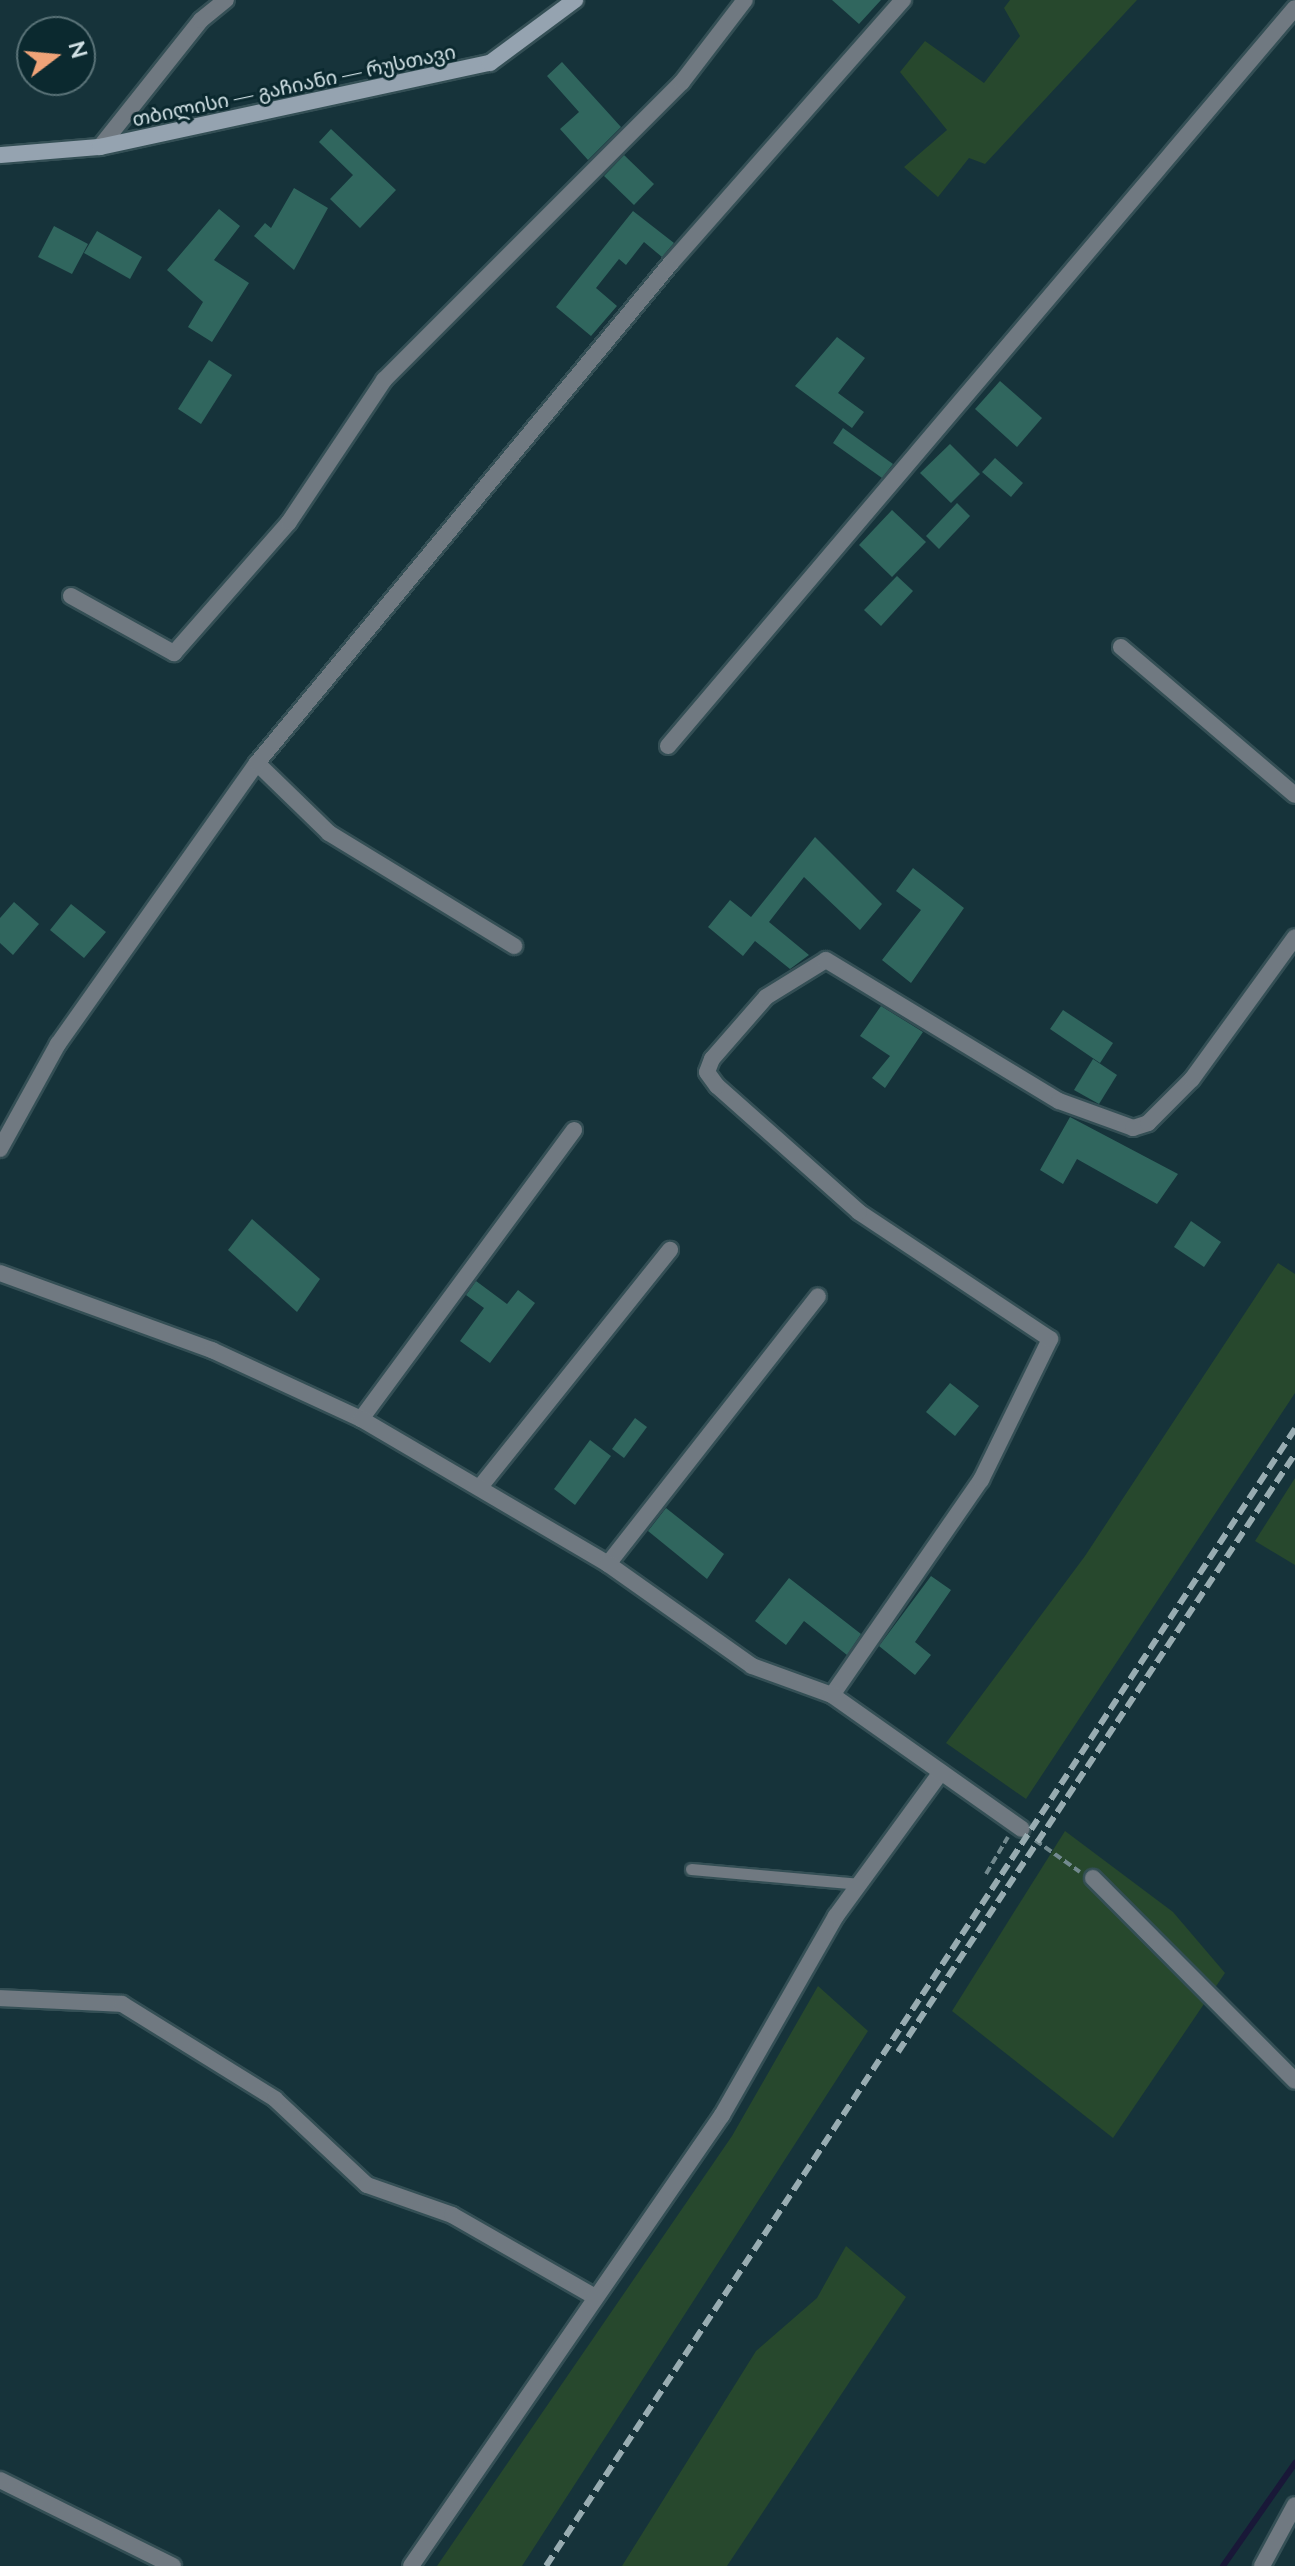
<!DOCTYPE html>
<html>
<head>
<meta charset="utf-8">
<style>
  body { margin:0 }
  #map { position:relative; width:1295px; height:2566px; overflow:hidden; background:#16333a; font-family:"Nunito Sans","Noto Sans Georgian",sans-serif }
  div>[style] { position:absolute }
  .green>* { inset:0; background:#27482d }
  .stream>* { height:6px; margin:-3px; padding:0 3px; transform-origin:3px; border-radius:3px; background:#191838 }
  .building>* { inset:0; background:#30665e }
  .path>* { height:4px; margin-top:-2px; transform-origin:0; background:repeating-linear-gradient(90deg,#72898e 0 8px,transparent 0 12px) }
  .roads { filter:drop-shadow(2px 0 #344f55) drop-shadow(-2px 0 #344f55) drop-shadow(0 2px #344f55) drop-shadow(0 -2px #344f55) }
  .service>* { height:11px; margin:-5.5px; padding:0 5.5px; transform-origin:5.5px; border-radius:5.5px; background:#707981 }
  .minor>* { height:16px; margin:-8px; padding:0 8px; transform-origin:8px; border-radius:8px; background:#707981 }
  .tertiary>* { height:16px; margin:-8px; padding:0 8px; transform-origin:8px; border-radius:8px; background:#707981 }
  .secondary>* { height:16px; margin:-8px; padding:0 8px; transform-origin:8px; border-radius:8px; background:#95a3b0 }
  .rail>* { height:6px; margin-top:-3px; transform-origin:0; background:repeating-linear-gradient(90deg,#98acb1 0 12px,transparent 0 18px) }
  span { translate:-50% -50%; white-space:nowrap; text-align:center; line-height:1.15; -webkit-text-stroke:6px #0b292f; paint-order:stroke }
  .street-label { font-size:20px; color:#d1e1e5 }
  .north { position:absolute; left:16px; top:16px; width:80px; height:80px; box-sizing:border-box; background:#0b292f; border:2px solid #5a7378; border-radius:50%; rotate:74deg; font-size:22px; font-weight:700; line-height:32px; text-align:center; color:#d1e1e5 }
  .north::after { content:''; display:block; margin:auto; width:28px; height:36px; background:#efa378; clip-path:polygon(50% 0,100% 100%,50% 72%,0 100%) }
</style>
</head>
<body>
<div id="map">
  <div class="green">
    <i style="clip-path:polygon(1010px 0,1137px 0,985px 164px,969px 158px,938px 197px,904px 167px,947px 130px,900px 72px,925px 41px,984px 83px,1020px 36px,1004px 8px)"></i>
    <i style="clip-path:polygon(1278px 1263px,1295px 1274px,1295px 1393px,1026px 1799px,946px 1743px,1085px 1556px)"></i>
    <i style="clip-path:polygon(1295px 1478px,1295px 1565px,1255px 1541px)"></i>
    <i style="clip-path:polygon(1065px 1831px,1173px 1912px,1225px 1973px,1113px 2138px,952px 2011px)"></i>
    <i style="clip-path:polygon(818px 1986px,868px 2031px,522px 2566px,437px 2566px,732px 2136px)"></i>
    <i style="clip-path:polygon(846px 2246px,906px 2297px,727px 2566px,622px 2566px,756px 2351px,817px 2298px)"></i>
  </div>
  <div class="stream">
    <i style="left:1223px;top:2566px;width:126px;rotate:-55deg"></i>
  </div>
  <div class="building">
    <i style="clip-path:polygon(832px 0,881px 0,859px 24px)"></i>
    <i style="clip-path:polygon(562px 62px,621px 127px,588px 160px,560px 129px,579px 112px,547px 76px)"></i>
    <i style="clip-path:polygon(331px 129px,396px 190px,360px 228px,330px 199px,353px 175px,319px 142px)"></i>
    <i style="clip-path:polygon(624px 155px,654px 184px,634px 205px,604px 176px)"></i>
    <i style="clip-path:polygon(294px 188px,328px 208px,294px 270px,254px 236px,265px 223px,271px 228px)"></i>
    <i style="clip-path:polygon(219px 209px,240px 226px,214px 260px,249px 283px,212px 342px,188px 327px,203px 302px,167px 270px)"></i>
    <i style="clip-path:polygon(633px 211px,674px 243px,662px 257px,644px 242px,626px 265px,619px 259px,596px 288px,617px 306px,591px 336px,556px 307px)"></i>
    <i style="clip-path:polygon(54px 226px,88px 244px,72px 274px,38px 257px)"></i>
    <i style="clip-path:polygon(97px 231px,142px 257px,130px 279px,84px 253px)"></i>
    <i style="clip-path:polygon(837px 337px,865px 358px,838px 393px,864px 412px,852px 428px,795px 386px)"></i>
    <i style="clip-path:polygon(209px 360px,232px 375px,201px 424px,178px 409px)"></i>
    <i style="clip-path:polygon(1000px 381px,1042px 418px,1017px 447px,975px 409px)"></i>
    <i style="clip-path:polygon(843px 428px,893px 464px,882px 478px,833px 443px)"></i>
    <i style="clip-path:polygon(950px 444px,980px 474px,951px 503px,920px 473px)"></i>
    <i style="clip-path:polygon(995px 458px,1023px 483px,1011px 497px,982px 472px)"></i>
    <i style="clip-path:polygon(957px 503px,970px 516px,939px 549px,926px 536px)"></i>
    <i style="clip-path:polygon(892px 510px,926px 542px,892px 577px,859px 545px)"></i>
    <i style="clip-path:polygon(897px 576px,913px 591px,881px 626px,864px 610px)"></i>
    <i style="clip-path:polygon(815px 837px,882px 904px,860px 930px,804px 877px,769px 922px,809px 955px,790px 969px,755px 941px,743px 956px,708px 927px,730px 900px,751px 917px)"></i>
    <i style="clip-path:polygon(913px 868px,964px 908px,911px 983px,882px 960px,921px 910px,896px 891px)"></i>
    <i style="clip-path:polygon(14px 902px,39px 924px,13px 955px,0 943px,0 918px)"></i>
    <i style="clip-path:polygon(71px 904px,106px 932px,84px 958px,50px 930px)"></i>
    <i style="clip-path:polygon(881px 1006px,923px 1032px,885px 1088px,872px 1078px,890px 1056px,860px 1036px)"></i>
    <i style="clip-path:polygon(1063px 1010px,1113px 1043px,1100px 1063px,1050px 1029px)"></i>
    <i style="clip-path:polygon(1093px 1059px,1117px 1075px,1099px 1104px,1074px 1090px)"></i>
    <i style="clip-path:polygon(1070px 1117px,1178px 1174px,1157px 1204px,1077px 1159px,1063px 1184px,1040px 1170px)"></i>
    <i style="clip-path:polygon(252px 1219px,320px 1279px,297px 1312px,228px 1250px)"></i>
    <i style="clip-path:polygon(1191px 1221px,1221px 1242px,1204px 1267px,1174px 1247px)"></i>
    <i style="clip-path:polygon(476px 1281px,507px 1304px,518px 1290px,535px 1303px,490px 1363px,460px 1341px,484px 1308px,466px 1295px)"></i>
    <i style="clip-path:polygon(950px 1383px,979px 1406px,955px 1436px,926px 1412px)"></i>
    <i style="clip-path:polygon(635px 1418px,647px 1427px,624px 1458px,612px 1449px)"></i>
    <i style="clip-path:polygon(590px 1440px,611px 1456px,575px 1505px,554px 1489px)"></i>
    <i style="clip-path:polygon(666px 1508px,724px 1554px,707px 1579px,648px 1531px)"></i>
    <i style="clip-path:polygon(931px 1576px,951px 1590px,915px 1642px,931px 1655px,915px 1675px,879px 1646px)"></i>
    <i style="clip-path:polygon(789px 1578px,861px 1634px,847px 1655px,804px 1621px,786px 1645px,755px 1621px)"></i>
  </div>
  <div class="path">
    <i style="left:1035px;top:1840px;width:55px;rotate:35.4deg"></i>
    <i style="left:986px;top:1874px;width:43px;rotate:-59.3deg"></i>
  </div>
  <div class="roads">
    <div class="service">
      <i style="left:691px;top:1869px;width:170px;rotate:5.1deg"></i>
    </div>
    <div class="minor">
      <i style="left:100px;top:147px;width:162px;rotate:-51.5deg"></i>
      <i style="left:201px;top:20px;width:32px;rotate:-39deg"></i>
      <i style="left:71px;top:596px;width:118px;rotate:29deg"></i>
      <i style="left:174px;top:653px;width:174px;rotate:-48.7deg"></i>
      <i style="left:289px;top:522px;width:171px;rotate:-56.2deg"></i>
      <i style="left:384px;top:380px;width:421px;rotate:-45deg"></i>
      <i style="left:682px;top:82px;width:103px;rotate:-52.5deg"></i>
      <i style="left:1121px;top:647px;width:228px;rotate:40.4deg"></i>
      <i style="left:668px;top:746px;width:968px;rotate:-49.65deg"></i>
      <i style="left:257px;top:763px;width:100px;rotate:44.2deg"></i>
      <i style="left:329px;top:833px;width:217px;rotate:31.4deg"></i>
      <i style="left:0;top:1149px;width:120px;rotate:-61.1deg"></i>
      <i style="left:58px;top:1044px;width:344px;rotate:-54.7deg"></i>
      <i style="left:257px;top:763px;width:649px;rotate:-50.38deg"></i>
      <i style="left:671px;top:263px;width:351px;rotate:-48.6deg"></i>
      <i style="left:361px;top:1419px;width:359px;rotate:-53.6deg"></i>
      <i style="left:480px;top:1487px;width:304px;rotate:-51.3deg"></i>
      <i style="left:608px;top:1564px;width:340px;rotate:-51.9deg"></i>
      <i style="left:832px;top:1695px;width:262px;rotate:-55.3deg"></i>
      <i style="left:981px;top:1480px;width:157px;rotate:-63.9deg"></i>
      <i style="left:1050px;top:1339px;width:229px;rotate:-146.4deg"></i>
      <i style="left:859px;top:1212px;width:190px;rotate:-138.4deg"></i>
      <i style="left:717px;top:1086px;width:17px;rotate:-126deg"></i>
      <i style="left:707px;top:1072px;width:14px;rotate:-69deg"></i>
      <i style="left:712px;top:1059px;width:82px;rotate:-48.9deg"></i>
      <i style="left:766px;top:997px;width:70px;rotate:-31.7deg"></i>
      <i style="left:826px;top:960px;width:272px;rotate:31.2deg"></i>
      <i style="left:1059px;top:1101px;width:79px;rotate:20deg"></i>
      <i style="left:1133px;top:1128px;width:16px;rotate:-18deg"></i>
      <i style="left:1148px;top:1123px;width:62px;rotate:-45deg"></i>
      <i style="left:1192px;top:1079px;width:175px;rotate:-54deg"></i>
      <i style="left:1093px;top:1878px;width:286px;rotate:45.1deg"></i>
      <i style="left:0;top:1998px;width:122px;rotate:2.8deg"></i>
      <i style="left:122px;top:2004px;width:180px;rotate:31.8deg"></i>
      <i style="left:275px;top:2099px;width:126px;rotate:43.1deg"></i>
      <i style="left:367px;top:2185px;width:90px;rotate:19.4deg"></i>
      <i style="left:452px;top:2215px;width:165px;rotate:29.8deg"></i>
      <i style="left:0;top:2480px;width:193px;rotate:26.4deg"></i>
      <i style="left:411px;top:2566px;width:548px;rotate:-55.41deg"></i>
      <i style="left:722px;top:2115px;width:229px;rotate:-60.2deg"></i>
      <i style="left:836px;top:1916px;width:178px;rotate:-53.9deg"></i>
      <i style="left:1262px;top:2566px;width:69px;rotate:-61.6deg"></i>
    </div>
    <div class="tertiary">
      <i style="left:0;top:1273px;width:226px;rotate:20deg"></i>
      <i style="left:212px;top:1350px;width:164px;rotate:24.8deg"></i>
      <i style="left:361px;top:1419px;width:286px;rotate:30.4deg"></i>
      <i style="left:608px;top:1564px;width:176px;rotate:35.3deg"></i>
      <i style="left:752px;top:1666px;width:85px;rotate:19.9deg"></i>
      <i style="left:832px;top:1695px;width:232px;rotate:35.2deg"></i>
    </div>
    <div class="secondary">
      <i style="left:0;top:155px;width:100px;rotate:-4.6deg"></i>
      <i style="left:100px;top:147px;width:399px;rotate:-12.2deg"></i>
      <i style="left:490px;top:63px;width:106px;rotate:-36.5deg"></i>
    </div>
  </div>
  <div class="rail">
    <i style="left:898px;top:2052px;width:718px;rotate:-56.42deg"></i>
    <i style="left:546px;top:2566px;width:1362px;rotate:-56.63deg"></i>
  </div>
  <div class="street-label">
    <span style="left:294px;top:86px;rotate:-12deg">თბილისი — გაჩიანი — რუსთავი</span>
  </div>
  <div class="north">N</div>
</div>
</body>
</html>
